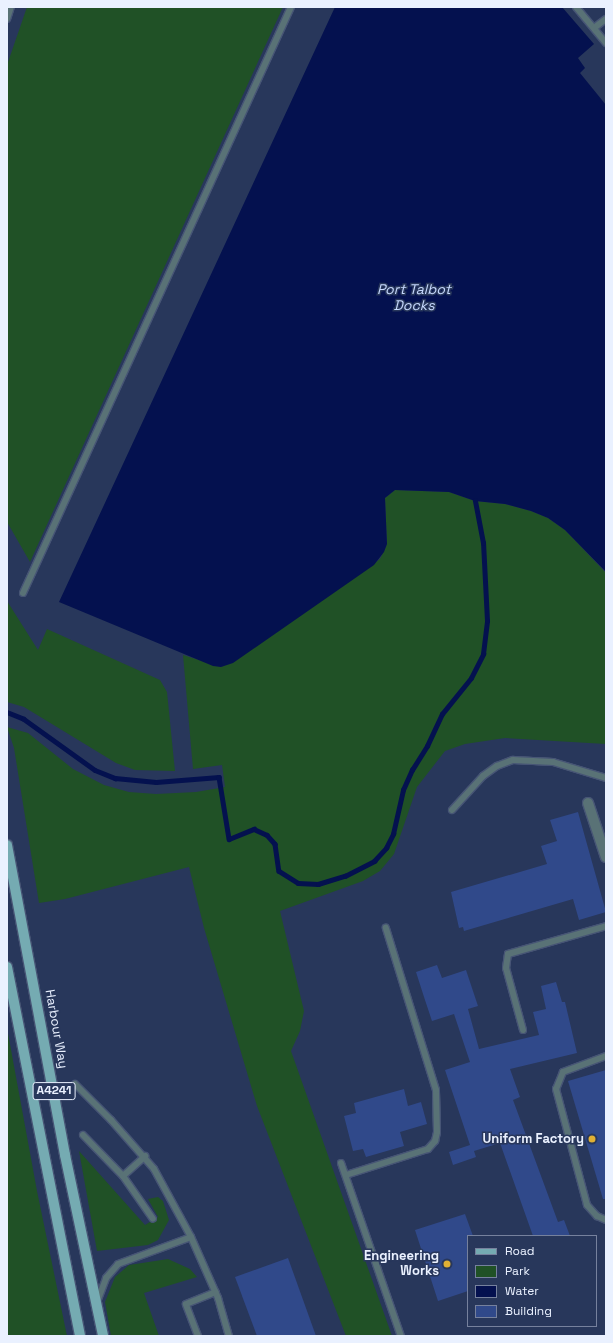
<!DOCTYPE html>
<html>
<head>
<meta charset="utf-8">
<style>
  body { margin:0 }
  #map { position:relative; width:613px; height:1343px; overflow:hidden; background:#28375b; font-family:"Space Grotesk",sans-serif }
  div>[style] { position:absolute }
  .green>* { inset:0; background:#205126 }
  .water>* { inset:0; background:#04114f }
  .stream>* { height:4.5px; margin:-2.25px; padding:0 2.25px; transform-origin:2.25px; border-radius:2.25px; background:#04114f }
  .building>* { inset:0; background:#30498a }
  .roads { filter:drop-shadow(1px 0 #475575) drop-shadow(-1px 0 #475575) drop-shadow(0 1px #475575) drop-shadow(0 -1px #475575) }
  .service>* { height:6px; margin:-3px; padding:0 3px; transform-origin:3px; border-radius:3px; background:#597276 }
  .minor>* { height:10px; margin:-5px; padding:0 5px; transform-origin:5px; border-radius:5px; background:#597276 }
  .primary>* { height:10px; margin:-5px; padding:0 5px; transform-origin:5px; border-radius:5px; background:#75abb2 }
  .dots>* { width:11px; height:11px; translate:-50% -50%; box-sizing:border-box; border:2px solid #28375b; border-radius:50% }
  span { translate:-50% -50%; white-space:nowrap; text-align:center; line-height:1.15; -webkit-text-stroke:3px #28375b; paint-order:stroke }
  .shield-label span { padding:1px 3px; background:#28375b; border:1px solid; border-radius:3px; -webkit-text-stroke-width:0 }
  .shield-label { font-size:12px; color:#eaf1ff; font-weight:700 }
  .street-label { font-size:13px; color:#eaf1ff }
  .poi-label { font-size:13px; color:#eaf1ff; font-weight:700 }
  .right { translate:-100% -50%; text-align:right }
  .water-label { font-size:14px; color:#c6d8fe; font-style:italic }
  .frame { position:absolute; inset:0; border:8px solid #eaf1ff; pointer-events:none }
  .legend { position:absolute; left:467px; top:1235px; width:130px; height:92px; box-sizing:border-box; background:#28375b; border:1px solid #76819d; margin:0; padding:5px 7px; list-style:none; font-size:12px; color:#eaf1ff }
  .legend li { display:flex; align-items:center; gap:8px; height:20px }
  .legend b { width:20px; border:1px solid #76819d }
</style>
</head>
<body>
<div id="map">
  <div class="green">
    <i style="clip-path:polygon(27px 7px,283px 7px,30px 562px,7px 522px,7px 65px)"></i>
    <i style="clip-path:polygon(395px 490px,449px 492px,475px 501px,505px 504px,531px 511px,548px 518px,565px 530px,606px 573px,606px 744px,505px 738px,465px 744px,445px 751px,417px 787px,394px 854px,380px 871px,363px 881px,280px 911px,304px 1011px,300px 1031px,291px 1051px,392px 1336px,346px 1336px,257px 1106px,204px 928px,189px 867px,65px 899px,39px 903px,14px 748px,7px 727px,28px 733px,73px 769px,104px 785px,129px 792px,156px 794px,196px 792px,225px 787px,222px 765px,193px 769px,183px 655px,221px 667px,380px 559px,387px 544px,385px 498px)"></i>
    <i style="clip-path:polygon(7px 601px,38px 650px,47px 629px,160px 680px,167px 692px,175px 771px,135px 770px,116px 763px,24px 707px,7px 702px)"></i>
    <i style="clip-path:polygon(7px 1028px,37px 1191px,67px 1336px,7px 1336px)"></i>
    <i style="clip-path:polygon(79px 1151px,145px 1225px,158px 1217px,148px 1199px,158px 1197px,163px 1201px,169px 1220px,158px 1240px,148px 1245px,97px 1251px)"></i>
    <i style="clip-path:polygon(168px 1259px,190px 1269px,197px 1277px,144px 1293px,159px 1336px,111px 1336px,105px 1302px,115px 1277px,129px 1265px)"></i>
  </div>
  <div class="water">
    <i style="clip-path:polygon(335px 7px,562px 7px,594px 44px,578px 58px,585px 68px,580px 73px,606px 105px,606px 572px,565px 530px,548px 518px,531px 511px,505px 504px,475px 501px,449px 492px,395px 490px,385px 498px,387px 544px,384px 552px,374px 565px,233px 663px,221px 667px,213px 666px,59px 602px)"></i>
  </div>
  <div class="stream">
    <i style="left:7px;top:712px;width:18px;rotate:22deg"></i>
    <i style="left:24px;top:719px;width:87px;rotate:35.7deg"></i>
    <i style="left:95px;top:770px;width:22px;rotate:22deg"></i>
    <i style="left:115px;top:778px;width:41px;rotate:5.6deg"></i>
    <i style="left:156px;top:782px;width:63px;rotate:-4.5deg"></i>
    <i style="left:219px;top:777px;width:63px;rotate:80.8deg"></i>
    <i style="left:229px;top:839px;width:27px;rotate:-22deg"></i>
    <i style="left:254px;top:829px;width:14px;rotate:25deg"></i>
    <i style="left:267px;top:835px;width:12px;rotate:48deg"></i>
    <i style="left:275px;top:844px;width:27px;rotate:82deg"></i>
    <i style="left:279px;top:871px;width:22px;rotate:32deg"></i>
    <i style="left:298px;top:883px;width:20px;rotate:3deg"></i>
    <i style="left:318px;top:884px;width:28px;rotate:-17deg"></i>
    <i style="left:345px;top:876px;width:33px;rotate:-27deg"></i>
    <i style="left:374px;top:861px;width:18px;rotate:-47deg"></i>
    <i style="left:386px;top:848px;width:16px;rotate:-63deg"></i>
    <i style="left:393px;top:834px;width:45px;rotate:-77.2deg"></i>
    <i style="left:403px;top:790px;width:22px;rotate:-66deg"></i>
    <i style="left:412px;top:770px;width:28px;rotate:-58deg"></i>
    <i style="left:427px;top:746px;width:35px;rotate:-65deg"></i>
    <i style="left:442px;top:714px;width:46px;rotate:-51.1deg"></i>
    <i style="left:471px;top:678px;width:27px;rotate:-63deg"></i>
    <i style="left:483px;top:654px;width:33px;rotate:-83deg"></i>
    <i style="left:487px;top:621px;width:78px;rotate:-92.9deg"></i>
    <i style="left:483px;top:543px;width:43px;rotate:-100.8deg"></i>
  </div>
  <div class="building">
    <i style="clip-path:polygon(578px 812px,606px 912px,579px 920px,573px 899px,464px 931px,463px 927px,459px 928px,451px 892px,547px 864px,541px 846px,557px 841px,550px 820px)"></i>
    <i style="clip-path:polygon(437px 965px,442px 978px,466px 970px,478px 1006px,468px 1009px,479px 1049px,539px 1035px,533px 1012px,546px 1009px,541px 986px,556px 982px,562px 1002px,565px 1002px,577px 1053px,510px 1069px,520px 1097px,513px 1100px,558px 1222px,564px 1220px,570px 1236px,533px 1236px,500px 1143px,474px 1151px,476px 1157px,453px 1165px,449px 1152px,470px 1145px,445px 1070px,470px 1062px,454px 1014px,432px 1021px,424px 997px,416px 972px)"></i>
    <i style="clip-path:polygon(606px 1070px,606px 1199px,603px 1199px,568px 1081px)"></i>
    <i style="clip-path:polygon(404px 1089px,408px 1106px,421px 1102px,427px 1124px,400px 1132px,404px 1146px,366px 1157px,363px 1149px,353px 1151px,344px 1116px,356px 1113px,354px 1103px)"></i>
    <i style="clip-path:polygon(465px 1214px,473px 1236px,468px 1236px,468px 1291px,438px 1301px,415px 1230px)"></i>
    <i style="clip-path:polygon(288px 1258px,316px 1336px,257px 1336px,235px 1277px)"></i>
  </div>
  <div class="roads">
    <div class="service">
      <i style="left:576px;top:7px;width:47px;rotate:50.2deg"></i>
      <i style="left:7px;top:19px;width:13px;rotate:-72deg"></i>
      <i style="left:594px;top:28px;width:15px;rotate:-37deg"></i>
      <i style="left:23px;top:593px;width:644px;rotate:-65.42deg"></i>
      <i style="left:452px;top:810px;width:46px;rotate:-47.6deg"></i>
      <i style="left:483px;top:776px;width:17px;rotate:-36deg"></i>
      <i style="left:497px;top:766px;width:17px;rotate:-21deg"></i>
      <i style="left:513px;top:760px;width:40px;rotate:2.9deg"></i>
      <i style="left:553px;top:762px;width:55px;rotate:16.8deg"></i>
      <i style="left:523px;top:1030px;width:64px;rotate:-105.3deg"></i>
      <i style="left:506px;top:968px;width:14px;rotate:-82deg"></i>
      <i style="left:508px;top:954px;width:102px;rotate:-15.9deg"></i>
      <i style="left:606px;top:1056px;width:46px;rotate:159.6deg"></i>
      <i style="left:563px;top:1072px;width:18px;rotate:112deg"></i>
      <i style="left:556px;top:1089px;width:120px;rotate:75deg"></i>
      <i style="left:587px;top:1205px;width:15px;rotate:48deg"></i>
      <i style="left:597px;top:1216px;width:10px;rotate:24deg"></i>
      <i style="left:75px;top:1084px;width:51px;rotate:45deg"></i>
      <i style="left:111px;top:1120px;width:65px;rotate:48.7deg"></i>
      <i style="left:154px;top:1169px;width:77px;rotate:61.4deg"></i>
      <i style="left:83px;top:1135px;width:57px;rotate:45.7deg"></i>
      <i style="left:123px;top:1176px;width:52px;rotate:55.1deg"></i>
      <i style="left:341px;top:1163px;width:183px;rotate:70.9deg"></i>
      <i style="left:346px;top:1175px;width:86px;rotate:-17.6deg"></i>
      <i style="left:428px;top:1149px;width:11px;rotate:-49deg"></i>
      <i style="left:435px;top:1141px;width:9px;rotate:-77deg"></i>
      <i style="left:437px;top:1132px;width:42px;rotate:-91.4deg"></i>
      <i style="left:436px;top:1090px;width:170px;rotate:-107.2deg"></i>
      <i style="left:123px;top:1176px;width:30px;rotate:-42deg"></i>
      <i style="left:97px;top:1302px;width:26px;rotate:-69deg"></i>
      <i style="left:106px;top:1278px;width:18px;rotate:-49deg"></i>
      <i style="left:118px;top:1264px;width:78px;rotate:-20.3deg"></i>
      <i style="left:191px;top:1237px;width:67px;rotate:66.1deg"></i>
      <i style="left:218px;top:1298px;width:40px;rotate:74deg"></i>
      <i style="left:198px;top:1336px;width:34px;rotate:-111deg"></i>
      <i style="left:186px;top:1304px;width:32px;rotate:-22deg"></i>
    </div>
    <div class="minor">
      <i style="left:588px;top:803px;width:57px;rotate:71.6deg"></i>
    </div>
    <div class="primary">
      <i style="left:7px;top:845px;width:315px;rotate:79.4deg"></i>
      <i style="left:65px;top:1155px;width:185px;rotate:78.1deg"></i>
      <i style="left:7px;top:967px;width:376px;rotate:78.8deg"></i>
    </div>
  </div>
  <div class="dots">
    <i style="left:592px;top:1139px;background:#e0b034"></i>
    <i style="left:447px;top:1264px;background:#e0b034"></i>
  </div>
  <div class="shield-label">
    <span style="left:54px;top:1091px">A4241</span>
  </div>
  <div class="street-label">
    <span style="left:56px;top:1029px;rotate:80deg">Harbour Way</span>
  </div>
  <div class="poi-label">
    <span class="right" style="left:584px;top:1139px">Uniform Factory</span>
    <span class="right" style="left:439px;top:1264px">Engineering<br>Works</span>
  </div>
  <div class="water-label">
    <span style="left:414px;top:297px">Port Talbot<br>Docks</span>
  </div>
  <div class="frame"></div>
  <ul class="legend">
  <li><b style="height:5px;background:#75abb2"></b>Road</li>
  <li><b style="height:11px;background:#205126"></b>Park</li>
  <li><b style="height:11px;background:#04114f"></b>Water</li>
  <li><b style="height:11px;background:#30498a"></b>Building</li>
  </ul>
</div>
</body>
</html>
